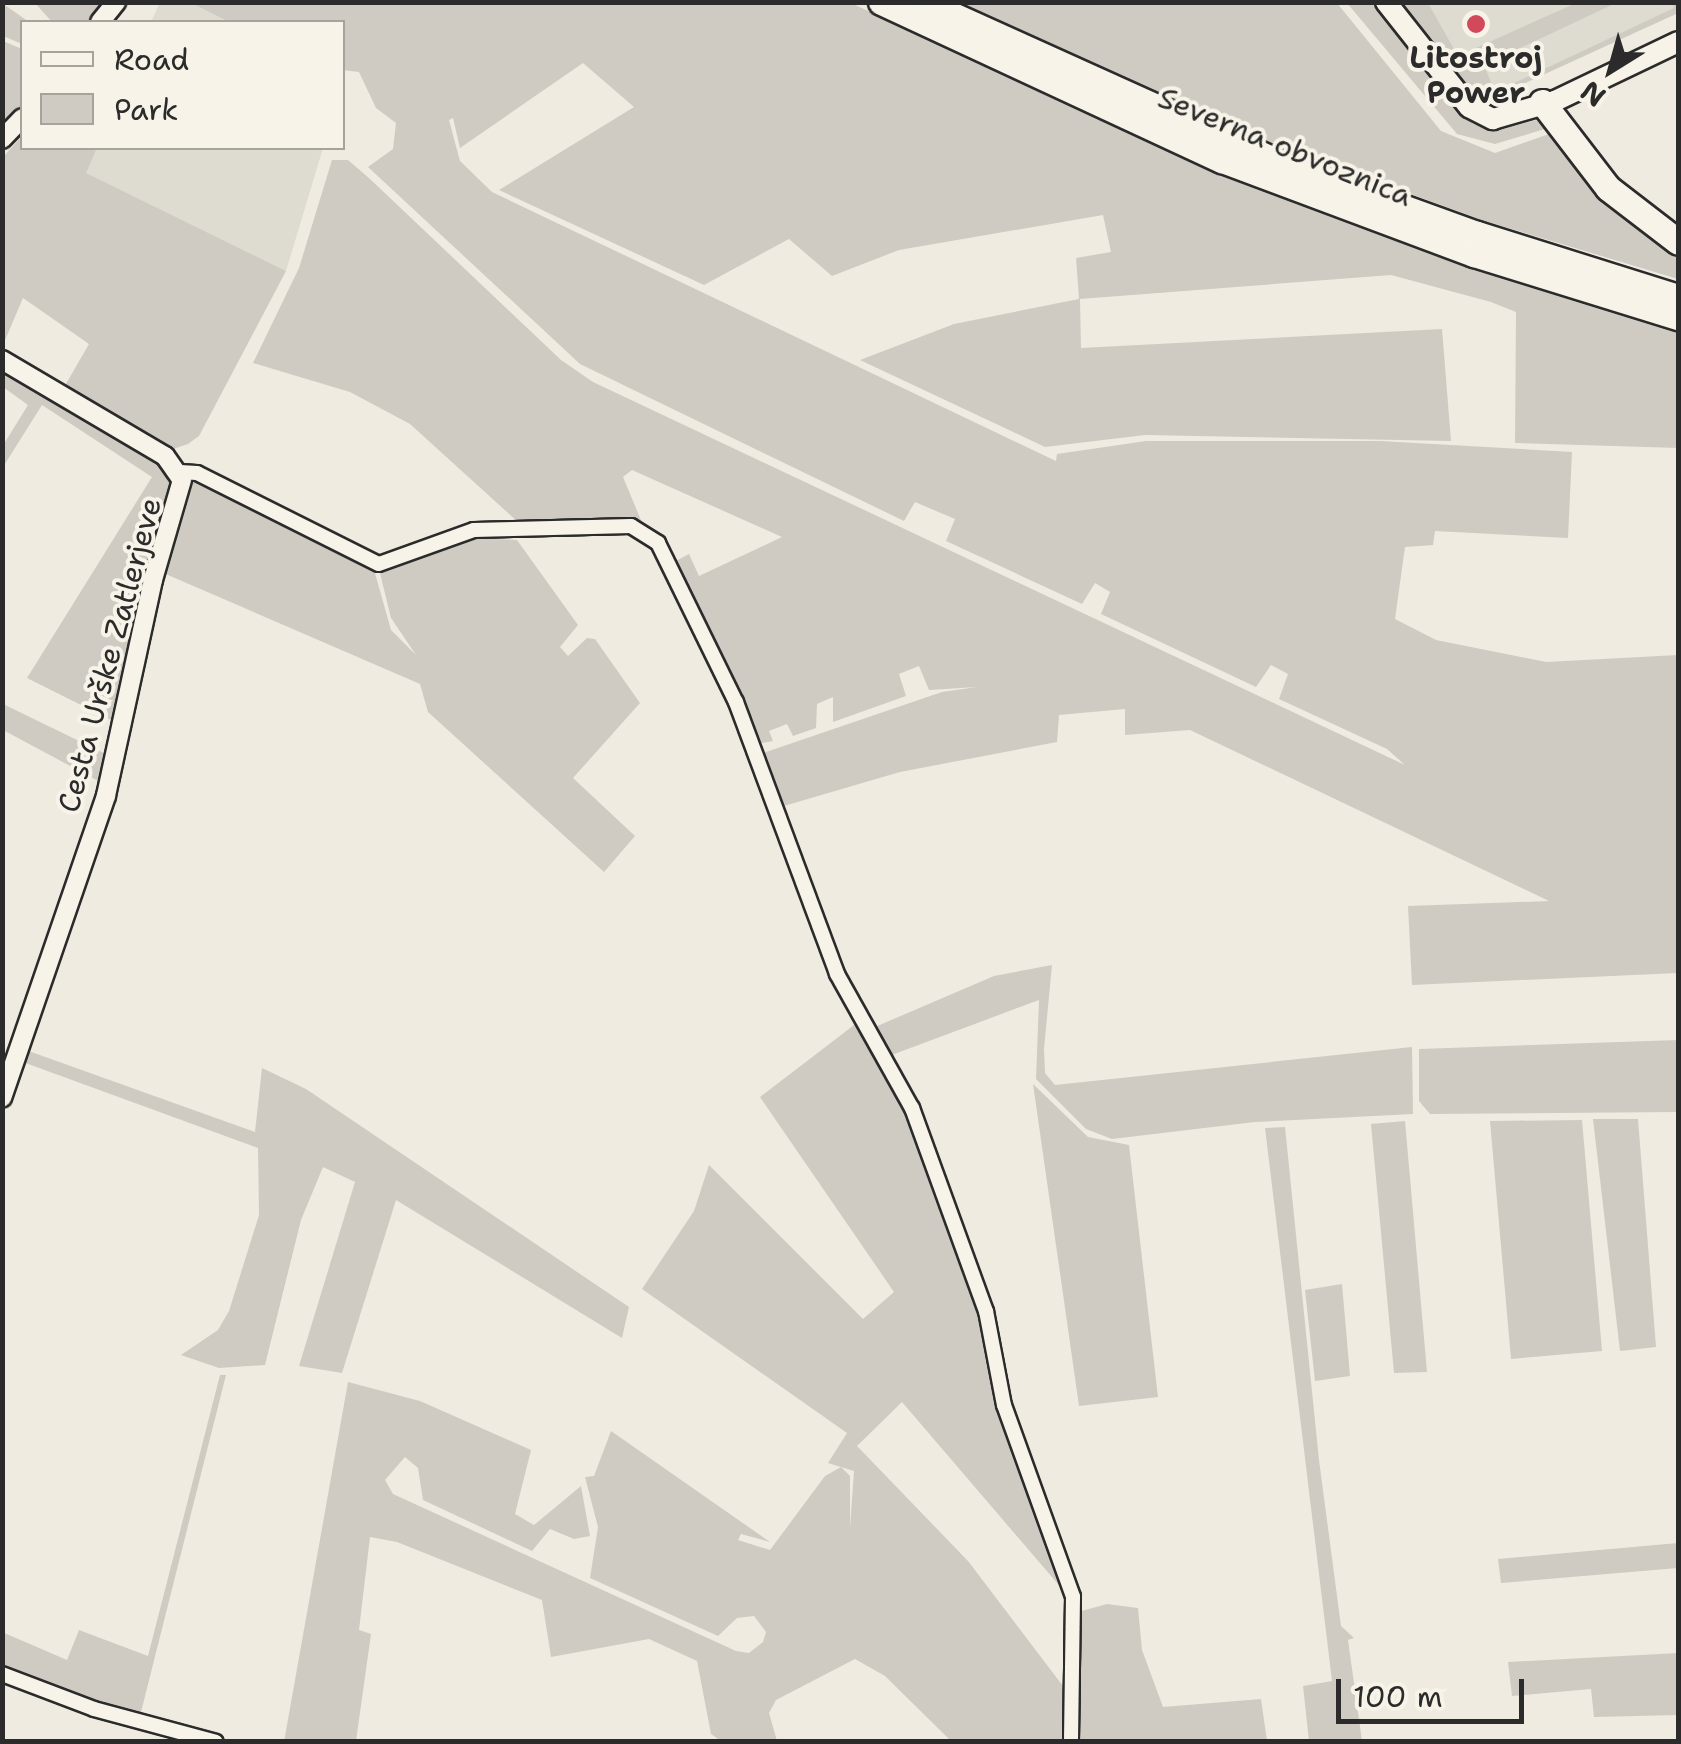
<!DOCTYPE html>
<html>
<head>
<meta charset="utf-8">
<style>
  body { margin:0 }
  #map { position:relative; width:1681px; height:1744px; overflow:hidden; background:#efebe0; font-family:"Shantell Sans",sans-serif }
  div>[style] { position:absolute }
  .built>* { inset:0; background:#dedbd1 }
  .green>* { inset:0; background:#cfcbc2 }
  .roads { filter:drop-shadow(2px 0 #2b2b2b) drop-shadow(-2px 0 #2b2b2b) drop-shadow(0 2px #2b2b2b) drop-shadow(0 -2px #2b2b2b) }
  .minor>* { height:14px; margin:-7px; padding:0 7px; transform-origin:7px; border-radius:7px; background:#f7f3e8 }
  .tertiary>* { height:18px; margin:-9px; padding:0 9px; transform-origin:9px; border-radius:9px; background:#f7f3e8 }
  .secondary>* { height:20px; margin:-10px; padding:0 10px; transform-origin:10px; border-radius:10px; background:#f7f3e8 }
  .trunk>* { height:25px; margin:-12.5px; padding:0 12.5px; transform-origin:12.5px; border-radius:12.5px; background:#f7f3e8 }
  .dots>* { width:28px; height:28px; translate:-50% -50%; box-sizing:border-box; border:5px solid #f7f3e8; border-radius:50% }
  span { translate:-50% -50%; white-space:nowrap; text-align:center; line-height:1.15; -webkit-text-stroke:8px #f7f3e8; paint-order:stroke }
  .poi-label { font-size:30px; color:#2b2b2b; font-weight:700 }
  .street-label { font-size:30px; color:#2b2b2b }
  .frame { position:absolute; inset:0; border:5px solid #2b2b2b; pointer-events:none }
  .legend { position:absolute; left:20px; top:20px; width:325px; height:130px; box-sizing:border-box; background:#f7f3e8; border:2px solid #a5a39c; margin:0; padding:12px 18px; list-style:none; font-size:30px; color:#2b2b2b }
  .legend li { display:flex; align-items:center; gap:20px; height:50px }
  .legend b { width:50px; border:2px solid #a5a39c }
  .north { position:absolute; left:1561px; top:20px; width:100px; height:100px; -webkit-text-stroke:8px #f7f3e8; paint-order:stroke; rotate:217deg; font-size:28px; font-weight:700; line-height:40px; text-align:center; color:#2b2b2b }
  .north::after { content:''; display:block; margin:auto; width:35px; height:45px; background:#2b2b2b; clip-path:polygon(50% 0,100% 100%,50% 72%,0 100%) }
  .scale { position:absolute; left:1336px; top:1679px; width:188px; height:45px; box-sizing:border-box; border:5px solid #2b2b2b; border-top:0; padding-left:12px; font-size:30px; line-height:35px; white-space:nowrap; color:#2b2b2b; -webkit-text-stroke:8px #f7f3e8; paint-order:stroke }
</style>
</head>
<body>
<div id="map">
  <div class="built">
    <i style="clip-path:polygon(160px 2px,191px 3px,229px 22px,151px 22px)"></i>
    <i style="clip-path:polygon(1678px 2px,1678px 13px,1490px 99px,1462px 81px,1398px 3px)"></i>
    <i style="clip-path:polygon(97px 148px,323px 148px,286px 271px,85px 173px)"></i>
  </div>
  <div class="green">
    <i style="clip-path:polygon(2px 3px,29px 22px,22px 22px,22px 44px,3px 36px)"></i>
    <i style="clip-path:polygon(35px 3px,110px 3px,93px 22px,52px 22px)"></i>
    <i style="clip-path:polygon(191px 3px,851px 3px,1203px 168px,1496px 276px,1678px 331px,1678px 448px,1515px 443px,1516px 312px,1491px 302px,1391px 275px,1080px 299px,1081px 348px,1442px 329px,1451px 441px,1145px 435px,1045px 447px,860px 360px,954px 324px,1079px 299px,1076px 258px,1111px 252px,1103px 215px,899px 250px,832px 276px,789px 239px,704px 285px,499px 190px,634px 107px,583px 63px,460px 148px,453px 118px,449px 120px,460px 161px,492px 192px,1056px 461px,1057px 454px,1146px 441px,1380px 441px,1572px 452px,1568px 538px,1435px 531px,1433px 545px,1405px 547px,1395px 619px,1436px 640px,1546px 662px,1678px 655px,1678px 973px,1412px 985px,1408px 906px,1549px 901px,1190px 730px,1125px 735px,1125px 709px,1059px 715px,1057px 742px,900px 772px,777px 808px,761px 756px,766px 752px,942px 692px,977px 687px,929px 690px,919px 666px,899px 674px,906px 696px,833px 722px,833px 697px,817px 704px,816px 728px,793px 736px,787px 724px,769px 731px,773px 741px,757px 744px,672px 563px,689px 554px,699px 576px,782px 537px,632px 470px,623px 477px,643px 525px,518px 522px,410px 424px,350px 392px,253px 363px,299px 268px,332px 160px,348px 160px,370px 179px,561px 360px,593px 382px,1405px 765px,1387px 749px,1279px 699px,1288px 674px,1271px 665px,1256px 687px,1101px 614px,1110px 592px,1095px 583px,1082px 604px,946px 541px,955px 519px,915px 502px,904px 521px,580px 364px,368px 167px,393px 149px,396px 123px,376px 108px,359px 72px,343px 70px,342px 22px,229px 22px)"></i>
    <i style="clip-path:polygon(957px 3px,1337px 3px,1441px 131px,1495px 153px,1552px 133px,1678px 247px,1678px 279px,1482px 220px,1288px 149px,1075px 61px)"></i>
    <i style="clip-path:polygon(1347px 3px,1373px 3px,1473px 124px,1499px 130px,1536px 120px,1545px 129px,1495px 144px,1457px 134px)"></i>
    <i style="clip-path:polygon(1398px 3px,1428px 3px,1458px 56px,1576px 3px,1616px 3px,1484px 65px,1495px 92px,1674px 8px,1672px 3px,1678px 3px,1678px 13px,1490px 99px,1462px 81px)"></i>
    <i style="clip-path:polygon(3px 41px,22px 49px,22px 109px,3px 131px)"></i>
    <i style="clip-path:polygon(22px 136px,22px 148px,97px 148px,86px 173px,286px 271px,199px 436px,188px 444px,170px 450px,63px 389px,89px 344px,23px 298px,3px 345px,3px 157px)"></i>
    <i style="clip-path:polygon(3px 368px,171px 473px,173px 484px,139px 599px,117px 723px,27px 678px,152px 477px,42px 405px,3px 467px,2px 447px,28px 405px,3px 387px)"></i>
    <i style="clip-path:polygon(193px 482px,365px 562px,375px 573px,391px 630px,416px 655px,391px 618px,379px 569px,453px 537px,517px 540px,578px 625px,560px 647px,568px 656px,587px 638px,595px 639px,640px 703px,573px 778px,635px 836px,604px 872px,428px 712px,420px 684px,161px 572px)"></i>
    <i style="clip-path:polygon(3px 704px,110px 756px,102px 783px,3px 730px)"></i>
    <i style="clip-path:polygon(1052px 965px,1044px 1049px,1045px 1073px,1055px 1085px,1412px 1047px,1413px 1114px,1255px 1122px,1112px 1139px,1086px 1129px,1036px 1079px,1039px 1000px,889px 1056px,875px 1027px,994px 976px)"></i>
    <i style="clip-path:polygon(858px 1022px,893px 1078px,942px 1195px,979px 1306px,1027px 1492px,1069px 1597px,902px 1402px,857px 1446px,968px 1561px,1066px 1690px,1067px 1741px,951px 1741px,885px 1676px,855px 1659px,776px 1700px,769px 1713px,777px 1741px,721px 1741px,711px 1734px,697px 1661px,649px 1639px,551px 1657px,542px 1600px,397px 1542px,370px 1537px,359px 1630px,371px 1634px,356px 1741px,284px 1742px,348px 1382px,420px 1401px,531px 1450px,515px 1514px,534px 1525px,581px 1486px,590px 1536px,574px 1539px,550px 1529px,532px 1551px,423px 1500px,418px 1468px,405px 1457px,385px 1480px,393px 1494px,736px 1651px,749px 1653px,763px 1642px,766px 1632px,754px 1616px,737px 1618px,718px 1636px,590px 1578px,598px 1527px,585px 1477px,594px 1476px,611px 1431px,770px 1542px,741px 1534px,738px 1540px,770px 1550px,825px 1476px,841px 1467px,850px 1476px,850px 1528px,854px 1471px,828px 1463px,847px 1433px,642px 1289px,694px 1211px,709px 1165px,863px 1319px,894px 1292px,760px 1097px)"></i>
    <i style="clip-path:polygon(1678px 1040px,1678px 1112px,1430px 1114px,1419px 1101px,1419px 1049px)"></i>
    <i style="clip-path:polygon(23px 1049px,255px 1132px,262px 1068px,306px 1089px,629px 1307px,622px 1338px,396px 1200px,342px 1373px,299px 1366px,355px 1182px,323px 1167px,301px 1220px,265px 1365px,219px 1368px,181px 1355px,218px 1330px,229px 1311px,259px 1215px,258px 1148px,20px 1061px)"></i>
    <i style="clip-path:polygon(1033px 1084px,1088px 1137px,1129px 1145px,1158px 1397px,1079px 1406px)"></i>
    <i style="clip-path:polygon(1593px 1119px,1638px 1119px,1656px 1347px,1620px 1351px)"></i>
    <i style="clip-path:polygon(1582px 1120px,1602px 1351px,1511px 1359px,1490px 1121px)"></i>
    <i style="clip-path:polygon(1405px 1121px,1427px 1372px,1394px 1373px,1371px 1124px)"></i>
    <i style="clip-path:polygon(1285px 1127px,1319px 1460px,1341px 1626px,1354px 1638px,1348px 1640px,1362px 1741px,1309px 1741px,1303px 1686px,1332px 1681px,1265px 1128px)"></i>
    <i style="clip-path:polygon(1342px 1284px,1350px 1376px,1315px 1381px,1305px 1290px)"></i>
    <i style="clip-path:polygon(220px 1375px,226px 1375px,140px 1716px,3px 1667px,2px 1632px,67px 1660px,79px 1630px,148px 1656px)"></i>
    <i style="clip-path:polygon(1678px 1543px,1678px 1568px,1501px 1583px,1498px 1559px)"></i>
    <i style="clip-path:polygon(1107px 1604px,1138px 1608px,1142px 1650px,1163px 1707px,1261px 1699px,1267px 1741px,1075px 1742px,1078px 1612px)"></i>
    <i style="clip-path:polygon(1678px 1653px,1678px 1715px,1594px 1717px,1591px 1689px,1512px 1696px,1508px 1662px)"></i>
  </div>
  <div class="roads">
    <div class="minor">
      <i style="left:180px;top:472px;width:17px;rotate:3deg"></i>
      <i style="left:197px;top:473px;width:203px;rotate:26.6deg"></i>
      <i style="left:379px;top:564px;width:101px;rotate:-19.7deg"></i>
      <i style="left:474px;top:530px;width:157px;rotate:-1.5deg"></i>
      <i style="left:631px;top:526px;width:32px;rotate:32deg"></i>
      <i style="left:658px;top:543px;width:177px;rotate:63.9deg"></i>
      <i style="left:736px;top:702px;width:290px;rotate:69.6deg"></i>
      <i style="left:837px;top:974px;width:154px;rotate:60.8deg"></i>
      <i style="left:912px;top:1108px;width:216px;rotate:70deg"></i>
      <i style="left:986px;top:1311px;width:96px;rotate:79.2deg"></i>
      <i style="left:1004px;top:1405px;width:204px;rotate:70.2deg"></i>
      <i style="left:1073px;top:1597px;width:145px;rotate:90.8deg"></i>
      <i style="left:2px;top:1674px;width:98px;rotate:20.8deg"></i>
      <i style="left:94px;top:1709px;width:126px;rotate:15.1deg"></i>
    </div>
    <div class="tertiary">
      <i style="left:100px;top:22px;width:26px;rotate:-51deg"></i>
      <i style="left:2px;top:139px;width:29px;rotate:-46deg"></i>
      <i style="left:2px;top:360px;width:189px;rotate:30.5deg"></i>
      <i style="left:165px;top:456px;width:29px;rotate:55deg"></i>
      <i style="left:182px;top:480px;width:104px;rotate:106.2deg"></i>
      <i style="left:153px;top:580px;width:221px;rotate:102.3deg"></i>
      <i style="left:106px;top:796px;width:319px;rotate:109deg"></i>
    </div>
    <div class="secondary">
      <i style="left:1386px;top:2px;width:134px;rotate:51.7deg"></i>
      <i style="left:1469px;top:107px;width:27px;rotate:27deg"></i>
      <i style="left:1493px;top:119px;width:65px;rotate:-16.2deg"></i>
      <i style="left:1555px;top:101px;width:136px;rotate:-25.6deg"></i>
    </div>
    <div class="trunk">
      <i style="left:881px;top:2px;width:376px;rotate:24.9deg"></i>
      <i style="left:1222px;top:160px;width:269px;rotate:20.5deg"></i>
      <i style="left:1474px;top:254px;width:214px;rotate:17.2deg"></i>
      <i style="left:924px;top:2px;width:388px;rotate:24.3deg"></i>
      <i style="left:1278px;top:162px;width:212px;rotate:19.9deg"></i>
      <i style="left:1477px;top:234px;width:211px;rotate:17.4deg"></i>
      <i style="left:1542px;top:102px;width:108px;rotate:52.5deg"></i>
      <i style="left:1608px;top:188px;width:88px;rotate:37.6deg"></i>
    </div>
  </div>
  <div class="dots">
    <i style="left:1476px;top:24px;background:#d1495b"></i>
  </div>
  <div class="poi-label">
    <span style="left:1476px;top:75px">Litostroj<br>Power</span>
  </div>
  <div class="street-label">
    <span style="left:1285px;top:147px;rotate:22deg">Severna obvoznica</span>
    <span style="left:110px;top:655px;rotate:-75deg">Cesta Urške Zatlerjeve</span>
  </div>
  <div class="frame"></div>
  <ul class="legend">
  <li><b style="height:12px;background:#f7f3e8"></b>Road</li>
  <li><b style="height:28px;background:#cfcbc2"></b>Park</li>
  </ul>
  <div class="north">N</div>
  <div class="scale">100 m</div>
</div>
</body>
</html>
